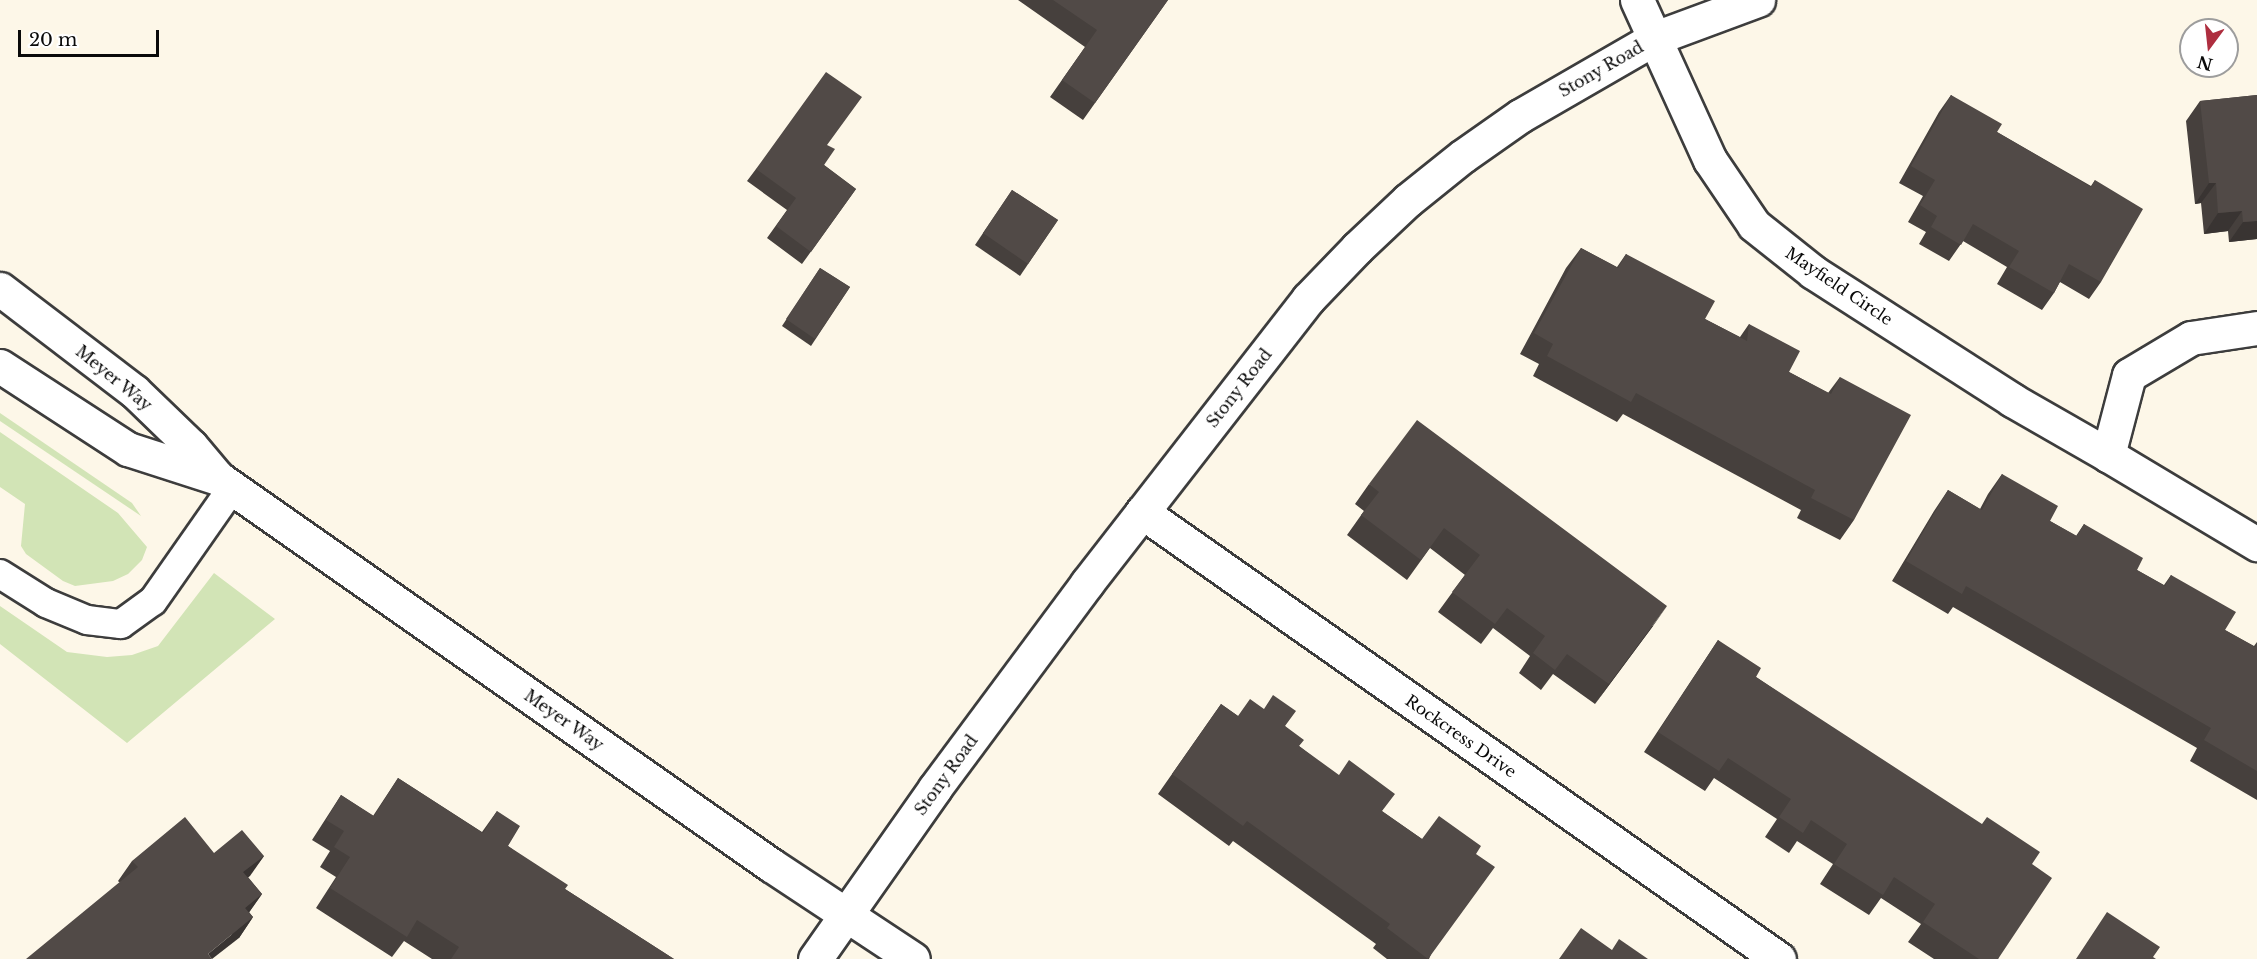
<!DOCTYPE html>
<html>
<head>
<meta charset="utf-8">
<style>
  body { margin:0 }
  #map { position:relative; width:2257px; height:959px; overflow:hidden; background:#fdf7e8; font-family:"Libre Baskerville",serif }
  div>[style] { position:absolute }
  .green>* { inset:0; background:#d2e4b6 }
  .roads { filter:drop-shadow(2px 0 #3d3d3d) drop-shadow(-2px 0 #3d3d3d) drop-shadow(0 2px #3d3d3d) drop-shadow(0 -2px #3d3d3d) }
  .service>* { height:28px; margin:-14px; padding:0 14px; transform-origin:14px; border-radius:14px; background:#fff }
  .minor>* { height:33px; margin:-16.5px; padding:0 16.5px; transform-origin:16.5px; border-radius:16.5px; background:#fff }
  .wall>* { inset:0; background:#46403d }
  .shaded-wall>* { inset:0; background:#393432 }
  .building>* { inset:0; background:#514a47 }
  span { translate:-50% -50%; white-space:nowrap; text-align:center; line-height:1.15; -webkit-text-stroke:6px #fff; paint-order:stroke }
  .street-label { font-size:16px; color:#0a0a0a }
  .north { position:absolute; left:2179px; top:18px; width:60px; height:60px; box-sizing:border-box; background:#fff; border:2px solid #9d9d9d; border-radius:50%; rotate:195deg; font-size:16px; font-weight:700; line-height:24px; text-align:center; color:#0a0a0a }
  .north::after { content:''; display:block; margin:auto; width:21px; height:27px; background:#ae2e3f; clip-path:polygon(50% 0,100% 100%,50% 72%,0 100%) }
  .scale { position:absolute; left:18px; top:30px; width:141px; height:27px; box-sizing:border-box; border:3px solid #0a0a0a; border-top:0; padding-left:8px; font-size:18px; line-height:21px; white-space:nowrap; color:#0a0a0a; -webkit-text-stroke:4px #fff; paint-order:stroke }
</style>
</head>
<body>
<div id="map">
  <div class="green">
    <i style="clip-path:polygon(0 413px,132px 503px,141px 516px,0 421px)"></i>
    <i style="clip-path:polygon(0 432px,118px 513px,147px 547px,142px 560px,128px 574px,113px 581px,75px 586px,63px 581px,26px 554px,21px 546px,25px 504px,0 487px)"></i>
    <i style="clip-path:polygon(214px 573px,275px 619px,127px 743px,0 644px,0 606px,67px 652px,107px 657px,132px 655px,158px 646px)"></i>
  </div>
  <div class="roads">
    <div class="service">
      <i style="left:0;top:574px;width:54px;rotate:32.2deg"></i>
      <i style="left:46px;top:603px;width:44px;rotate:22.5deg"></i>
      <i style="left:87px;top:620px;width:34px;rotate:7deg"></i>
      <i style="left:121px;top:624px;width:39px;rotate:-36deg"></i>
      <i style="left:153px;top:601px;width:138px;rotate:-55deg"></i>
    </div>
    <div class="minor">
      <i style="left:1637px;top:0;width:176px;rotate:65.5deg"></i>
      <i style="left:1710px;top:160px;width:78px;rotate:55.9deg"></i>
      <i style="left:1754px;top:225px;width:75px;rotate:38.5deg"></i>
      <i style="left:1813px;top:272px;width:237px;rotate:32.7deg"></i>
      <i style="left:2012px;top:400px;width:111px;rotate:29.8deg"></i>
      <i style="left:0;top:289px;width:168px;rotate:37.3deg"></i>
      <i style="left:134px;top:391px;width:79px;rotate:44deg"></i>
      <i style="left:191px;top:446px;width:42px;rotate:49.8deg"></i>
      <i style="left:218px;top:478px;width:675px;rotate:34.99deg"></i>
      <i style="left:771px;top:865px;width:170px;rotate:33.5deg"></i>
      <i style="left:2257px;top:328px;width:67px;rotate:171.4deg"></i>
      <i style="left:2191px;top:338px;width:72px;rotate:149.2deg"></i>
      <i style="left:2129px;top:375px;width:83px;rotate:104.7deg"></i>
      <i style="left:2108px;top:455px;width:174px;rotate:30.9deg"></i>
      <i style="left:0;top:366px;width:153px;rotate:33deg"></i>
      <i style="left:128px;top:449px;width:95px;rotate:17.9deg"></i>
      <i style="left:1142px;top:512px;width:778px;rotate:35.06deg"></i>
      <i style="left:815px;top:959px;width:209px;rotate:-54.9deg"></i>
      <i style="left:935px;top:788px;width:255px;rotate:-53.4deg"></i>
      <i style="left:1087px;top:583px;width:360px;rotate:-52.1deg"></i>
      <i style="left:1308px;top:299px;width:71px;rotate:-46.1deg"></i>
      <i style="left:1357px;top:248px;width:70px;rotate:-43.3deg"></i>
      <i style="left:1408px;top:200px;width:70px;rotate:-38.7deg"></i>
      <i style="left:1463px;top:156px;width:70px;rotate:-35.1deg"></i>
      <i style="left:1520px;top:116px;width:156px;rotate:-30deg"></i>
      <i style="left:1655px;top:38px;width:110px;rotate:-20.3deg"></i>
    </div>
  </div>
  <div class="wall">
    <i style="clip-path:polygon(1018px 0,1168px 0,1083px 120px,1050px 97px,1085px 47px)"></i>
    <i style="clip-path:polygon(1951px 95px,1997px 132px,2091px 186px,2095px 180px,2101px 282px,2089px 299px,2060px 282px,2054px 293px,2042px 310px,1997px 284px,2007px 267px,1963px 241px,1949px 261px,1919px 244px,1926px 232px,1908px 222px,1923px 196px,1899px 183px,1939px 112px)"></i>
    <i style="clip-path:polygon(2257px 95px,2257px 239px,2229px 242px,2228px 231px,2204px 234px,2201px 203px,2195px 204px,2186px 121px,2200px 101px)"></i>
    <i style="clip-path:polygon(827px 145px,824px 165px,856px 189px,802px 264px,767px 238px,787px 210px,747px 181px,756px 169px)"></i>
    <i style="clip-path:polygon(1012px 190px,1058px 220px,1020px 276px,975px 245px)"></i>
    <i style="clip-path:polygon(1581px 248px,1617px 267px,1626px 254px,1705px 319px,1740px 337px,1749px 324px,1789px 372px,1828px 393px,1840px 377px,1854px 520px,1840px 540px,1797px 518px,1801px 510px,1623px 414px,1617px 422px,1533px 376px,1539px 364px,1520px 354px,1566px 268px)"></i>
    <i style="clip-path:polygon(820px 268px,850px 287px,811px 346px,782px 326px)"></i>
    <i style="clip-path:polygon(2002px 474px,2050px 521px,2076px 536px,2084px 524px,2137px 570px,2164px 585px,2171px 575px,2225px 630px,2254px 646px,2257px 642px,2257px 800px,2190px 761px,2197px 748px,1953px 607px,1948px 614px,1892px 581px,1934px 511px,1948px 490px,1980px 509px,1988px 494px)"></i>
    <i style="clip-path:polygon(1369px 484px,1653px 626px,1595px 704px,1553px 674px,1541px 690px,1519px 673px,1530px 656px,1493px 628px,1481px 644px,1438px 612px,1465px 575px,1430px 548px,1407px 580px,1347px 535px,1364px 511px,1355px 504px)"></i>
    <i style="clip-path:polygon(1718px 640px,1756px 677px,2032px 864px,1998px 959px,1934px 959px,1908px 942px,1921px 924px,1881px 898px,1869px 915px,1820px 884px,1833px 864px,1797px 841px,1789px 853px,1765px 837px,1777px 819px,1714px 778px,1705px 791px,1644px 752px)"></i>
    <i style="clip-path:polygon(1221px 704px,1238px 716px,1285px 726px,1299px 746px,1383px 812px,1422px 839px,1476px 854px,1429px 959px,1387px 959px,1373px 948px,1376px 944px,1233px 841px,1229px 846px,1158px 794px)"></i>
    <i style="clip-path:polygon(398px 778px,482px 832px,497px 811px,508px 846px,565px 889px,674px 959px,432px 959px,404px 941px,392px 957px,316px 908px,336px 877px,320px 867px,330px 851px,312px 840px,341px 795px,373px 816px)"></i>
    <i style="clip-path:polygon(214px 853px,264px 856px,248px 877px,262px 894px,249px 912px,253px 917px,239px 938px,119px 882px,118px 881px,132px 861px)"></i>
  </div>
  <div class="shaded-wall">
    <i style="clip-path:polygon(2209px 183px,2216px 183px,2201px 203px,2195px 204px)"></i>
    <i style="clip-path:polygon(2242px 211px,2228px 231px,2204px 234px,2218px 213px)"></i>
    <i style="clip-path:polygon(2257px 221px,2257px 239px,2229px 242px,2243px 222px)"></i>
    <i style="clip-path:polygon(1667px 606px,1653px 626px,1595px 704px,1609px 684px)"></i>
    <i style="clip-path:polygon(264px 856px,250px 876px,229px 892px,243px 872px)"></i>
    <i style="clip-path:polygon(262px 894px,248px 914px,245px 908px)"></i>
    <i style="clip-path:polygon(253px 917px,239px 938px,212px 959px,208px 954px)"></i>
  </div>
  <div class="building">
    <i style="clip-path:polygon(1053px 0,1168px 0,1095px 103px,1062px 80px,1097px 30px)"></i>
    <i style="clip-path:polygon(826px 72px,862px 97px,827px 145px,835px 149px,824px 165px,856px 189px,811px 252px,776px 226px,796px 198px,756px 169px)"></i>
    <i style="clip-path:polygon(1951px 95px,2002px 124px,1997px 132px,2091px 187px,2095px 180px,2143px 209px,2101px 282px,2069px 264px,2054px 293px,2009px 267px,2019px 251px,1973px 224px,1961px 245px,1931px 227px,1937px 216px,1920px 205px,1935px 180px,1911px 166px)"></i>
    <i style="clip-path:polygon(2257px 95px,2257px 221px,2243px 222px,2242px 211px,2218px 213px,2216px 183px,2209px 183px,2200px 101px)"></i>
    <i style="clip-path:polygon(1012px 190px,1058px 220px,1028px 264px,983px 233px)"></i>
    <i style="clip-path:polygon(1581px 248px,1618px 268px,1626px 254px,1715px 301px,1705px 319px,1747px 341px,1749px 324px,1800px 351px,1789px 372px,1831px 394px,1840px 377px,1911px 415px,1854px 520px,1811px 498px,1815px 490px,1636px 393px,1631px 402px,1547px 356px,1553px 344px,1534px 333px)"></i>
    <i style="clip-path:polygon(820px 268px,850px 287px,815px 339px,786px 319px)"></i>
    <i style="clip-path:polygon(1417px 420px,1667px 606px,1609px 684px,1567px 654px,1555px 670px,1533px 653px,1545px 636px,1507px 608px,1495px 624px,1452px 592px,1480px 555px,1444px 528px,1421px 560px,1361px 515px,1379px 492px,1369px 484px)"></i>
    <i style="clip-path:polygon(2002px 474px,2058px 506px,2050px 521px,2077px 536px,2084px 524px,2143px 558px,2137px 570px,2165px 586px,2171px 575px,2236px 612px,2225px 630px,2255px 647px,2257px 643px,2257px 771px,2204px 740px,2211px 728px,1966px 586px,1962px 594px,1906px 561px,1948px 490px,1982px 510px)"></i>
    <i style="clip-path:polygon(1718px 640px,1761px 668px,1756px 677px,1982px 824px,1987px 817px,2040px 852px,2032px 864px,2052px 878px,1998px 959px,1979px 959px,1923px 922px,1935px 904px,1894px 877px,1883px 895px,1834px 864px,1847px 844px,1811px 820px,1803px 833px,1779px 817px,1791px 799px,1728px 758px,1719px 771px,1658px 732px)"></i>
    <i style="clip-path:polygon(1273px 695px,1296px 711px,1285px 726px,1304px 740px,1299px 746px,1339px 775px,1349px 760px,1395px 794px,1382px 811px,1422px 839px,1439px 816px,1481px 846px,1476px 854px,1495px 867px,1428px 959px,1387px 928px,1390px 924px,1247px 821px,1243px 826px,1172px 774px,1221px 704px,1238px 716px,1250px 699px,1264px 709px)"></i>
    <i style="clip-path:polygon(398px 778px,483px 833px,497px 811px,520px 826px,508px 846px,568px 885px,565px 889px,674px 959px,451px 959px,459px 947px,417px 920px,407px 937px,330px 888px,350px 857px,334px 847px,344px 831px,326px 820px,341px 795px,374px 816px)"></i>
    <i style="clip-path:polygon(185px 817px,214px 853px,242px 830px,264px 856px,243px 872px,262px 894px,245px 908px,253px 917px,208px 954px,212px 959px,26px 959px,138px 867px,132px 861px)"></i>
    <i style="clip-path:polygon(2107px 912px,2160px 947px,2153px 957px,2156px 959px,2076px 959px)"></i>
    <i style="clip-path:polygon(1581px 928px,1612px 950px,1619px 939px,1648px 959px,1559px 959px)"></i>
  </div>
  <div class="street-label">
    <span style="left:1601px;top:69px;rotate:-30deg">Stony Road</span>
    <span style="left:1839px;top:286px;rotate:34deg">Mayfield Circle</span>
    <span style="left:114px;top:378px;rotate:39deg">Meyer Way</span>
    <span style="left:1239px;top:388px;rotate:-52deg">Stony Road</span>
    <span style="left:564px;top:720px;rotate:35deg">Meyer Way</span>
    <span style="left:1461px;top:736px;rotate:35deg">Rockcress Drive</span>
    <span style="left:946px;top:775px;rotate:-54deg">Stony Road</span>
  </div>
  <div class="north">N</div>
  <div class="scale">20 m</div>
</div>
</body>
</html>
